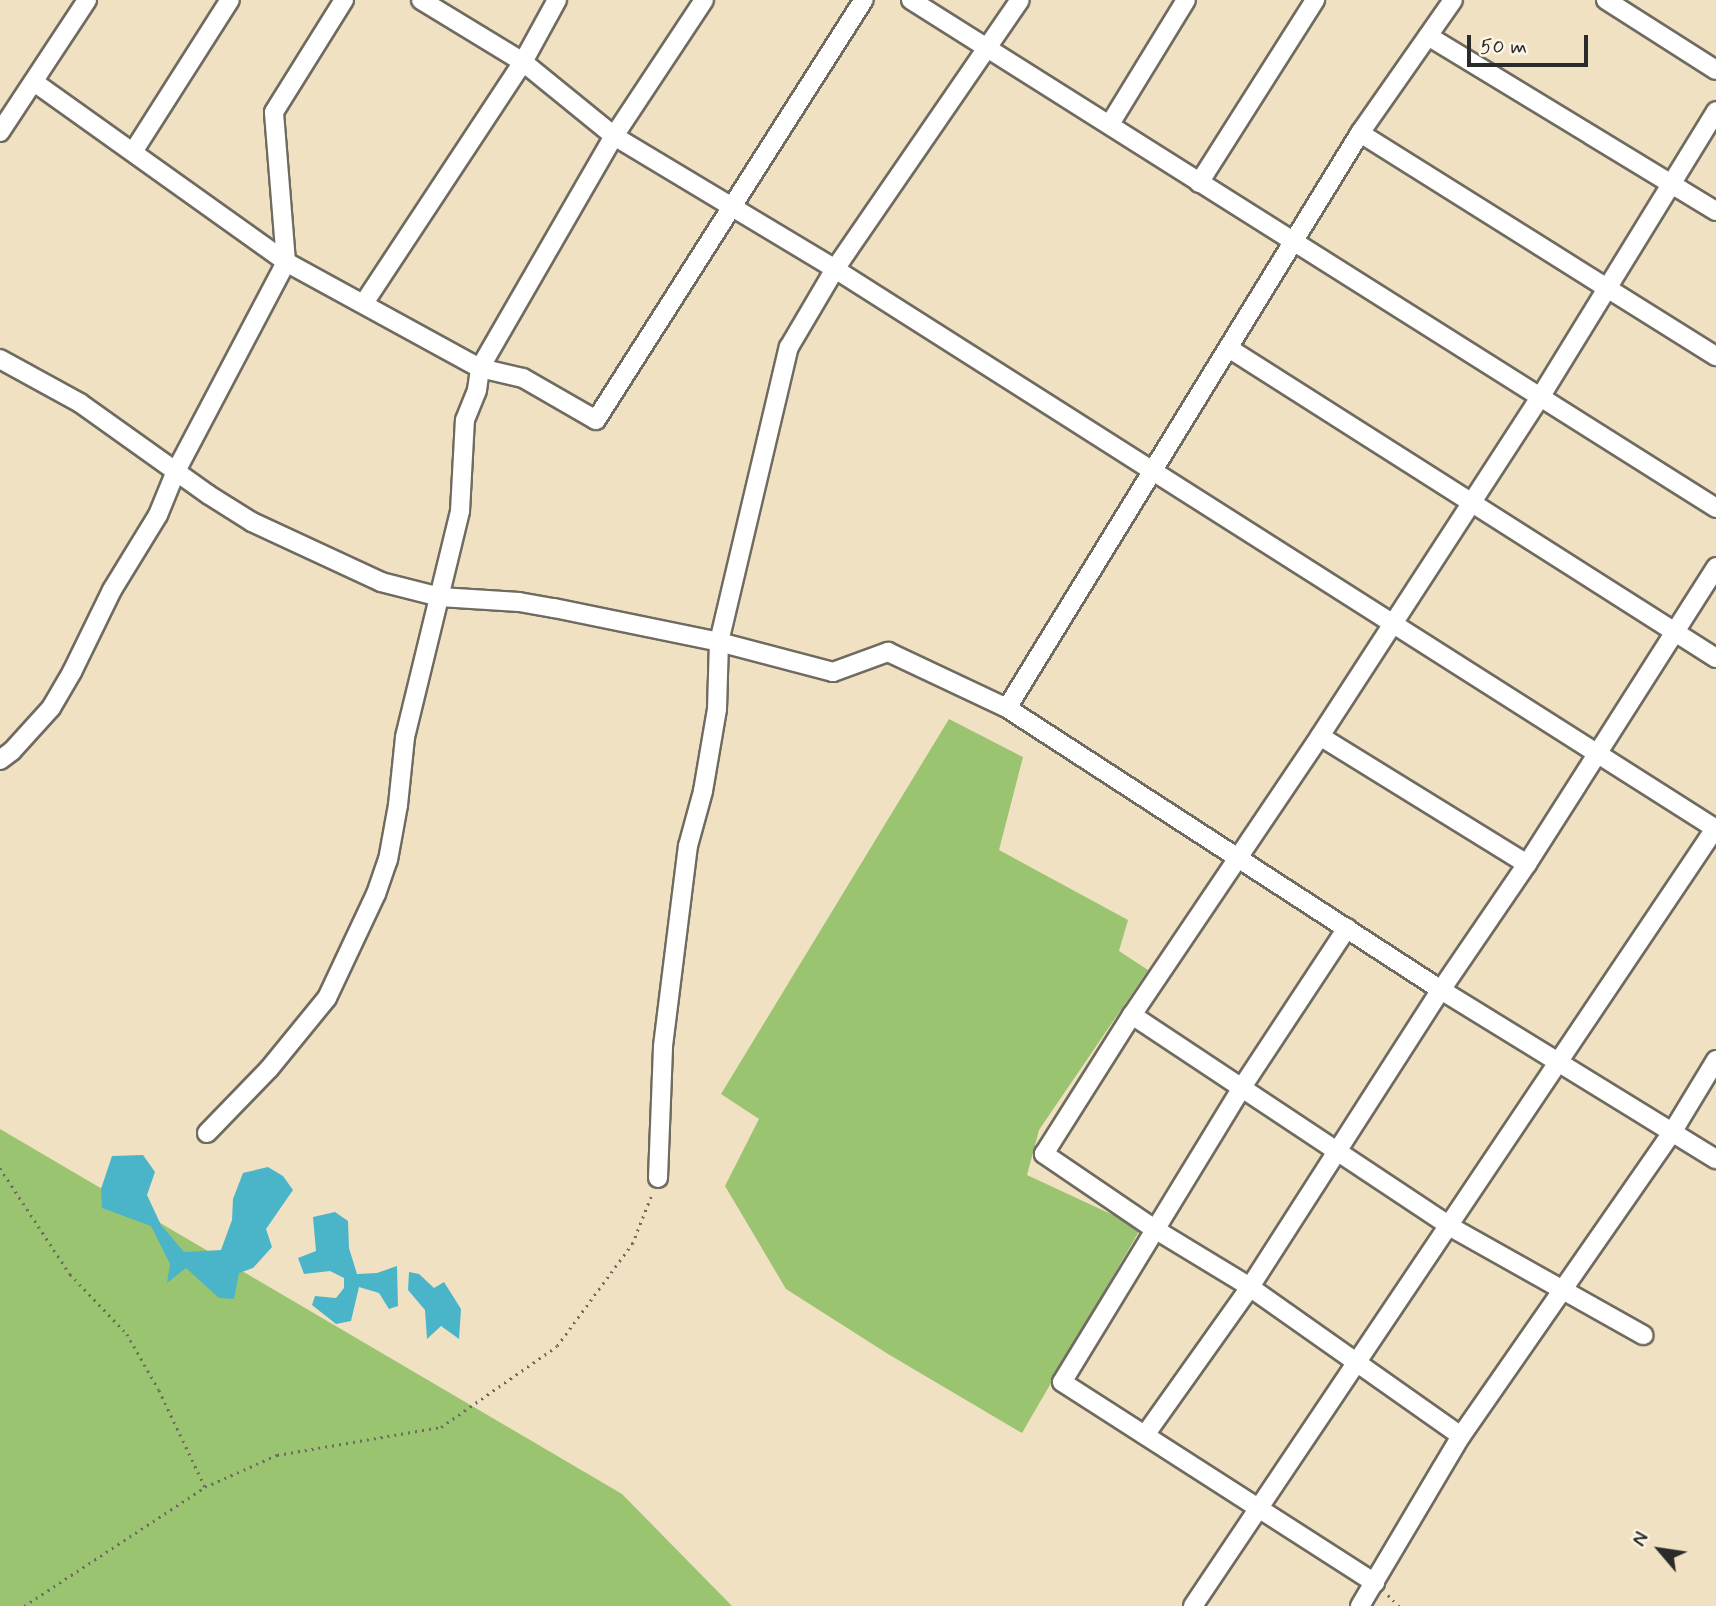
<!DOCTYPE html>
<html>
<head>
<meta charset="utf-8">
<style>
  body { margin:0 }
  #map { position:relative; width:1716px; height:1606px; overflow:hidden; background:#f0e1c2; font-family:Mynerve,sans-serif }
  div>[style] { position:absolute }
  .green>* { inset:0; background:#9bc470 }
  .water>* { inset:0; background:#4ab5c8 }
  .path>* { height:2.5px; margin-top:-1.25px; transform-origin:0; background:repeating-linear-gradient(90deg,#706b60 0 2px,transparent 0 7px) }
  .roads { filter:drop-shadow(2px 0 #706b60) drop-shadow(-2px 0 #706b60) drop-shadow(0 2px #706b60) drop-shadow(0 -2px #706b60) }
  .street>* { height:18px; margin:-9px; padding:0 9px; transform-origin:9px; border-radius:9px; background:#fff }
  span { translate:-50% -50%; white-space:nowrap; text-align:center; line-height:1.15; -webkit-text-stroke:5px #fcf5e5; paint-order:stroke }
  .north { position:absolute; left:1625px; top:1515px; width:70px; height:70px; -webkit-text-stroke:5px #fcf5e5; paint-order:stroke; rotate:299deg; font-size:19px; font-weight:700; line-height:28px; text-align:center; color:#2b2b2b }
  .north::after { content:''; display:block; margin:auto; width:24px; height:32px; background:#2b2b2b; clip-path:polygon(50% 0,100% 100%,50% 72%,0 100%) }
  .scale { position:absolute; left:1467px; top:35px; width:121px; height:32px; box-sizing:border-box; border:4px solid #2b2b2b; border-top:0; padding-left:9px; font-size:21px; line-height:24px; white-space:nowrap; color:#2b2b2b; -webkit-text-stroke:5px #fcf5e5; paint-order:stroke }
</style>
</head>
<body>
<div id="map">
  <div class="green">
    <i style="clip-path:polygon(949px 719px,1023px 757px,999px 850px,1128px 920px,1119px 951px,1148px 970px,1039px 1130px,1027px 1175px,1141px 1228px,1022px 1433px,888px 1354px,786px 1289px,725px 1186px,759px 1119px,721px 1094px)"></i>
    <i style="clip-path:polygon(0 1129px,622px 1494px,732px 1606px,0 1606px)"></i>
  </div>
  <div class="water">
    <i style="clip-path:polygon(143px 1155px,155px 1172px,147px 1195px,161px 1225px,184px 1252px,221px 1250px,232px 1220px,233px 1199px,243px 1173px,268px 1167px,283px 1176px,293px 1190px,266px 1229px,272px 1247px,253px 1268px,239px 1273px,234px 1299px,219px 1298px,186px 1268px,167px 1283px,170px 1264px,151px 1226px,102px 1208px,101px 1189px,112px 1156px)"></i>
    <i style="clip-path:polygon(335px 1212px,348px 1221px,349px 1248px,357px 1274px,377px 1273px,397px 1266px,398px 1306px,389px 1309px,379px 1293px,359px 1287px,351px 1321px,336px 1324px,312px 1305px,315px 1296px,336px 1298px,344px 1288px,344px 1278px,330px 1271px,304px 1274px,298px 1258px,316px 1251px,313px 1217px)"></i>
    <i style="clip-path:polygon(409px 1272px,419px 1274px,434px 1288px,444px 1282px,461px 1309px,459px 1339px,441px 1326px,427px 1339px,425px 1310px,408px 1290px)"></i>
  </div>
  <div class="path">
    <i style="left:0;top:1168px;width:127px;rotate:56.6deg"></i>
    <i style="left:70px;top:1274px;width:83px;rotate:46.5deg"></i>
    <i style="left:127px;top:1334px;width:64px;rotate:60.3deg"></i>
    <i style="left:159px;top:1390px;width:107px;rotate:64.6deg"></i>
    <i style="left:1388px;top:1595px;width:16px;rotate:45deg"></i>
    <i style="left:24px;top:1606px;width:217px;rotate:-33.3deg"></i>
    <i style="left:205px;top:1487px;width:79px;rotate:-24deg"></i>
    <i style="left:277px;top:1455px;width:166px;rotate:-9.7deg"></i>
    <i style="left:441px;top:1427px;width:141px;rotate:-34.9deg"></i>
    <i style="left:557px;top:1346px;width:127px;rotate:-53.7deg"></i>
    <i style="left:632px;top:1244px;width:54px;rotate:-68.2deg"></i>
  </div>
  <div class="roads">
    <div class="street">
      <i style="left:421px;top:0;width:119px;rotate:31.3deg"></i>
      <i style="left:523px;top:62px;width:117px;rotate:39.1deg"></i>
      <i style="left:614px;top:136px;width:258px;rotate:31deg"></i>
      <i style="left:835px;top:269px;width:1044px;rotate:32.44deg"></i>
      <i style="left:911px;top:0;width:952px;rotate:32.25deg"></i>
      <i style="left:1606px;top:0;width:130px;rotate:32.5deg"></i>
      <i style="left:1428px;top:36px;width:337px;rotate:31.3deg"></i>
      <i style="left:34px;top:82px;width:310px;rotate:35.5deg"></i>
      <i style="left:286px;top:262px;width:221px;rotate:28.7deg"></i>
      <i style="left:480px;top:368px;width:44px;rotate:13.1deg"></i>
      <i style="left:523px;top:378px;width:84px;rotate:29.9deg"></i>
      <i style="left:596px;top:420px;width:498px;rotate:-57.5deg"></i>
      <i style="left:1110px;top:124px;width:145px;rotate:-58.5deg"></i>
      <i style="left:0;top:132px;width:158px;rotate:-56.6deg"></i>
      <i style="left:1360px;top:133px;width:420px;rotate:32.1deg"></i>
      <i style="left:133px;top:152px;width:180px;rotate:-57.5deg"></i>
      <i style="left:1199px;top:183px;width:217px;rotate:-57.6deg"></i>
      <i style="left:364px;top:303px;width:289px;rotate:-56.6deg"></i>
      <i style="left:523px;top:62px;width:71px;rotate:-61.3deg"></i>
      <i style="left:1230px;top:349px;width:576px;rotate:32.45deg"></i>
      <i style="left:0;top:359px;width:91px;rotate:28.8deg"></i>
      <i style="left:80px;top:403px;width:158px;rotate:35.5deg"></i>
      <i style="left:209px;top:495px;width:51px;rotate:32.1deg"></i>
      <i style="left:252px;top:522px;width:142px;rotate:24.9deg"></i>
      <i style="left:381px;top:582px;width:61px;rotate:14.3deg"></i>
      <i style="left:440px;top:597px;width:79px;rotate:3.6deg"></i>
      <i style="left:519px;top:602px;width:36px;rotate:10deg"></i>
      <i style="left:554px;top:608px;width:168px;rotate:11.6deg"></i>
      <i style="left:719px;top:642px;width:118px;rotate:14.7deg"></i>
      <i style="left:833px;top:672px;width:59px;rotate:-20deg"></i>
      <i style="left:888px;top:652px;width:132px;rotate:25.2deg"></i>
      <i style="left:1007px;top:708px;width:518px;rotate:33.01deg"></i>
      <i style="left:1441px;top:990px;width:323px;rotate:31.6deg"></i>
      <i style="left:1007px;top:708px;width:675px;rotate:-58.45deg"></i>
      <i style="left:1360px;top:133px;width:162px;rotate:-55deg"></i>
      <i style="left:0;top:760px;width:15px;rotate:-37deg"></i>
      <i style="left:12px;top:751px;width:58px;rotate:-47.8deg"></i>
      <i style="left:51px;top:708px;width:42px;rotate:-59.7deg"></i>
      <i style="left:72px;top:672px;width:91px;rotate:-64deg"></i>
      <i style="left:112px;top:590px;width:88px;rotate:-58.5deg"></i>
      <i style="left:158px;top:515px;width:48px;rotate:-67.8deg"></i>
      <i style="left:176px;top:471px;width:236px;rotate:-62.2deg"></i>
      <i style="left:286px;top:262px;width:150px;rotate:-94.6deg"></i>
      <i style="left:274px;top:112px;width:132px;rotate:-58deg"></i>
      <i style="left:1527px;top:864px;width:352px;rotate:-57.5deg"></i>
      <i style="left:1347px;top:928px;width:193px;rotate:123.4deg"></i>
      <i style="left:1241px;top:1089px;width:343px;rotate:121.4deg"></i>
      <i style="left:1062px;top:1382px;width:372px;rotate:32.7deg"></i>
      <i style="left:1132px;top:1015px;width:381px;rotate:33.6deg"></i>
      <i style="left:1449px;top:1226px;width:223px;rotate:29.3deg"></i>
      <i style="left:207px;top:1133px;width:89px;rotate:-45.9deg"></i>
      <i style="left:269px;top:1069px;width:92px;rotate:-50.8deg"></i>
      <i style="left:327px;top:998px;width:115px;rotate:-64.8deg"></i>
      <i style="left:376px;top:894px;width:36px;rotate:-71deg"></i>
      <i style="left:388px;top:860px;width:56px;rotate:-79.7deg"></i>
      <i style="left:398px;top:805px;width:68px;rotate:-84.1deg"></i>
      <i style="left:405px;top:737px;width:233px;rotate:-76.3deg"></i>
      <i style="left:460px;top:511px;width:91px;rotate:-86.9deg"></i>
      <i style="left:465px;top:420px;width:32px;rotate:-68deg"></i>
      <i style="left:477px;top:390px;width:22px;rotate:-82deg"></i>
      <i style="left:480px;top:368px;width:268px;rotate:-60deg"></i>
      <i style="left:614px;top:136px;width:163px;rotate:-56.5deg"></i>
      <i style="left:658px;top:1178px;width:132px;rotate:-87.8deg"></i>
      <i style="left:663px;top:1046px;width:202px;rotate:-82.9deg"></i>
      <i style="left:688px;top:846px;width:57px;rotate:-74.7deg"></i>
      <i style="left:703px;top:791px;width:83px;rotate:-80.3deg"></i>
      <i style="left:717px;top:709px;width:67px;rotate:-88.3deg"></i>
      <i style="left:719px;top:642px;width:303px;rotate:-76.7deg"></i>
      <i style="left:789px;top:347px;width:91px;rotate:-59.5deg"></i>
      <i style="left:835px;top:269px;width:326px;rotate:-55.5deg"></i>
      <i style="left:1145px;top:1435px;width:181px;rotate:-54.6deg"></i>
      <i style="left:1250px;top:1287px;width:353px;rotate:-57.3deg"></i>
      <i style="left:1441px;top:990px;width:153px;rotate:-55.7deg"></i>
      <i style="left:1527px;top:864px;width:243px;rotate:-148.3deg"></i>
      <i style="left:1461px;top:1436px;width:258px;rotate:-144.8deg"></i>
      <i style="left:1250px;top:1287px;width:114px;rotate:-148.7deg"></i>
      <i style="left:1153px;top:1228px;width:132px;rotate:-145.8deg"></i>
      <i style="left:1044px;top:1154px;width:165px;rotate:-57.7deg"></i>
      <i style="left:1132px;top:1015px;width:336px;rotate:-56deg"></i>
      <i style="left:1320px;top:736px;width:402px;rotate:-57deg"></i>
      <i style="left:1539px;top:399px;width:338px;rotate:-58.4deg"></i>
      <i style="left:1193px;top:1606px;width:938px;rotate:-56.12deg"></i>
      <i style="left:1360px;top:1606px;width:198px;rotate:-59.3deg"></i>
      <i style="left:1461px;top:1436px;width:371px;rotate:-55.2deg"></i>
      <i style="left:1673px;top:1131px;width:83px;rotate:-58.8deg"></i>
    </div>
  </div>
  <div class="north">N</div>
  <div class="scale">50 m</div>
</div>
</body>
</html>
